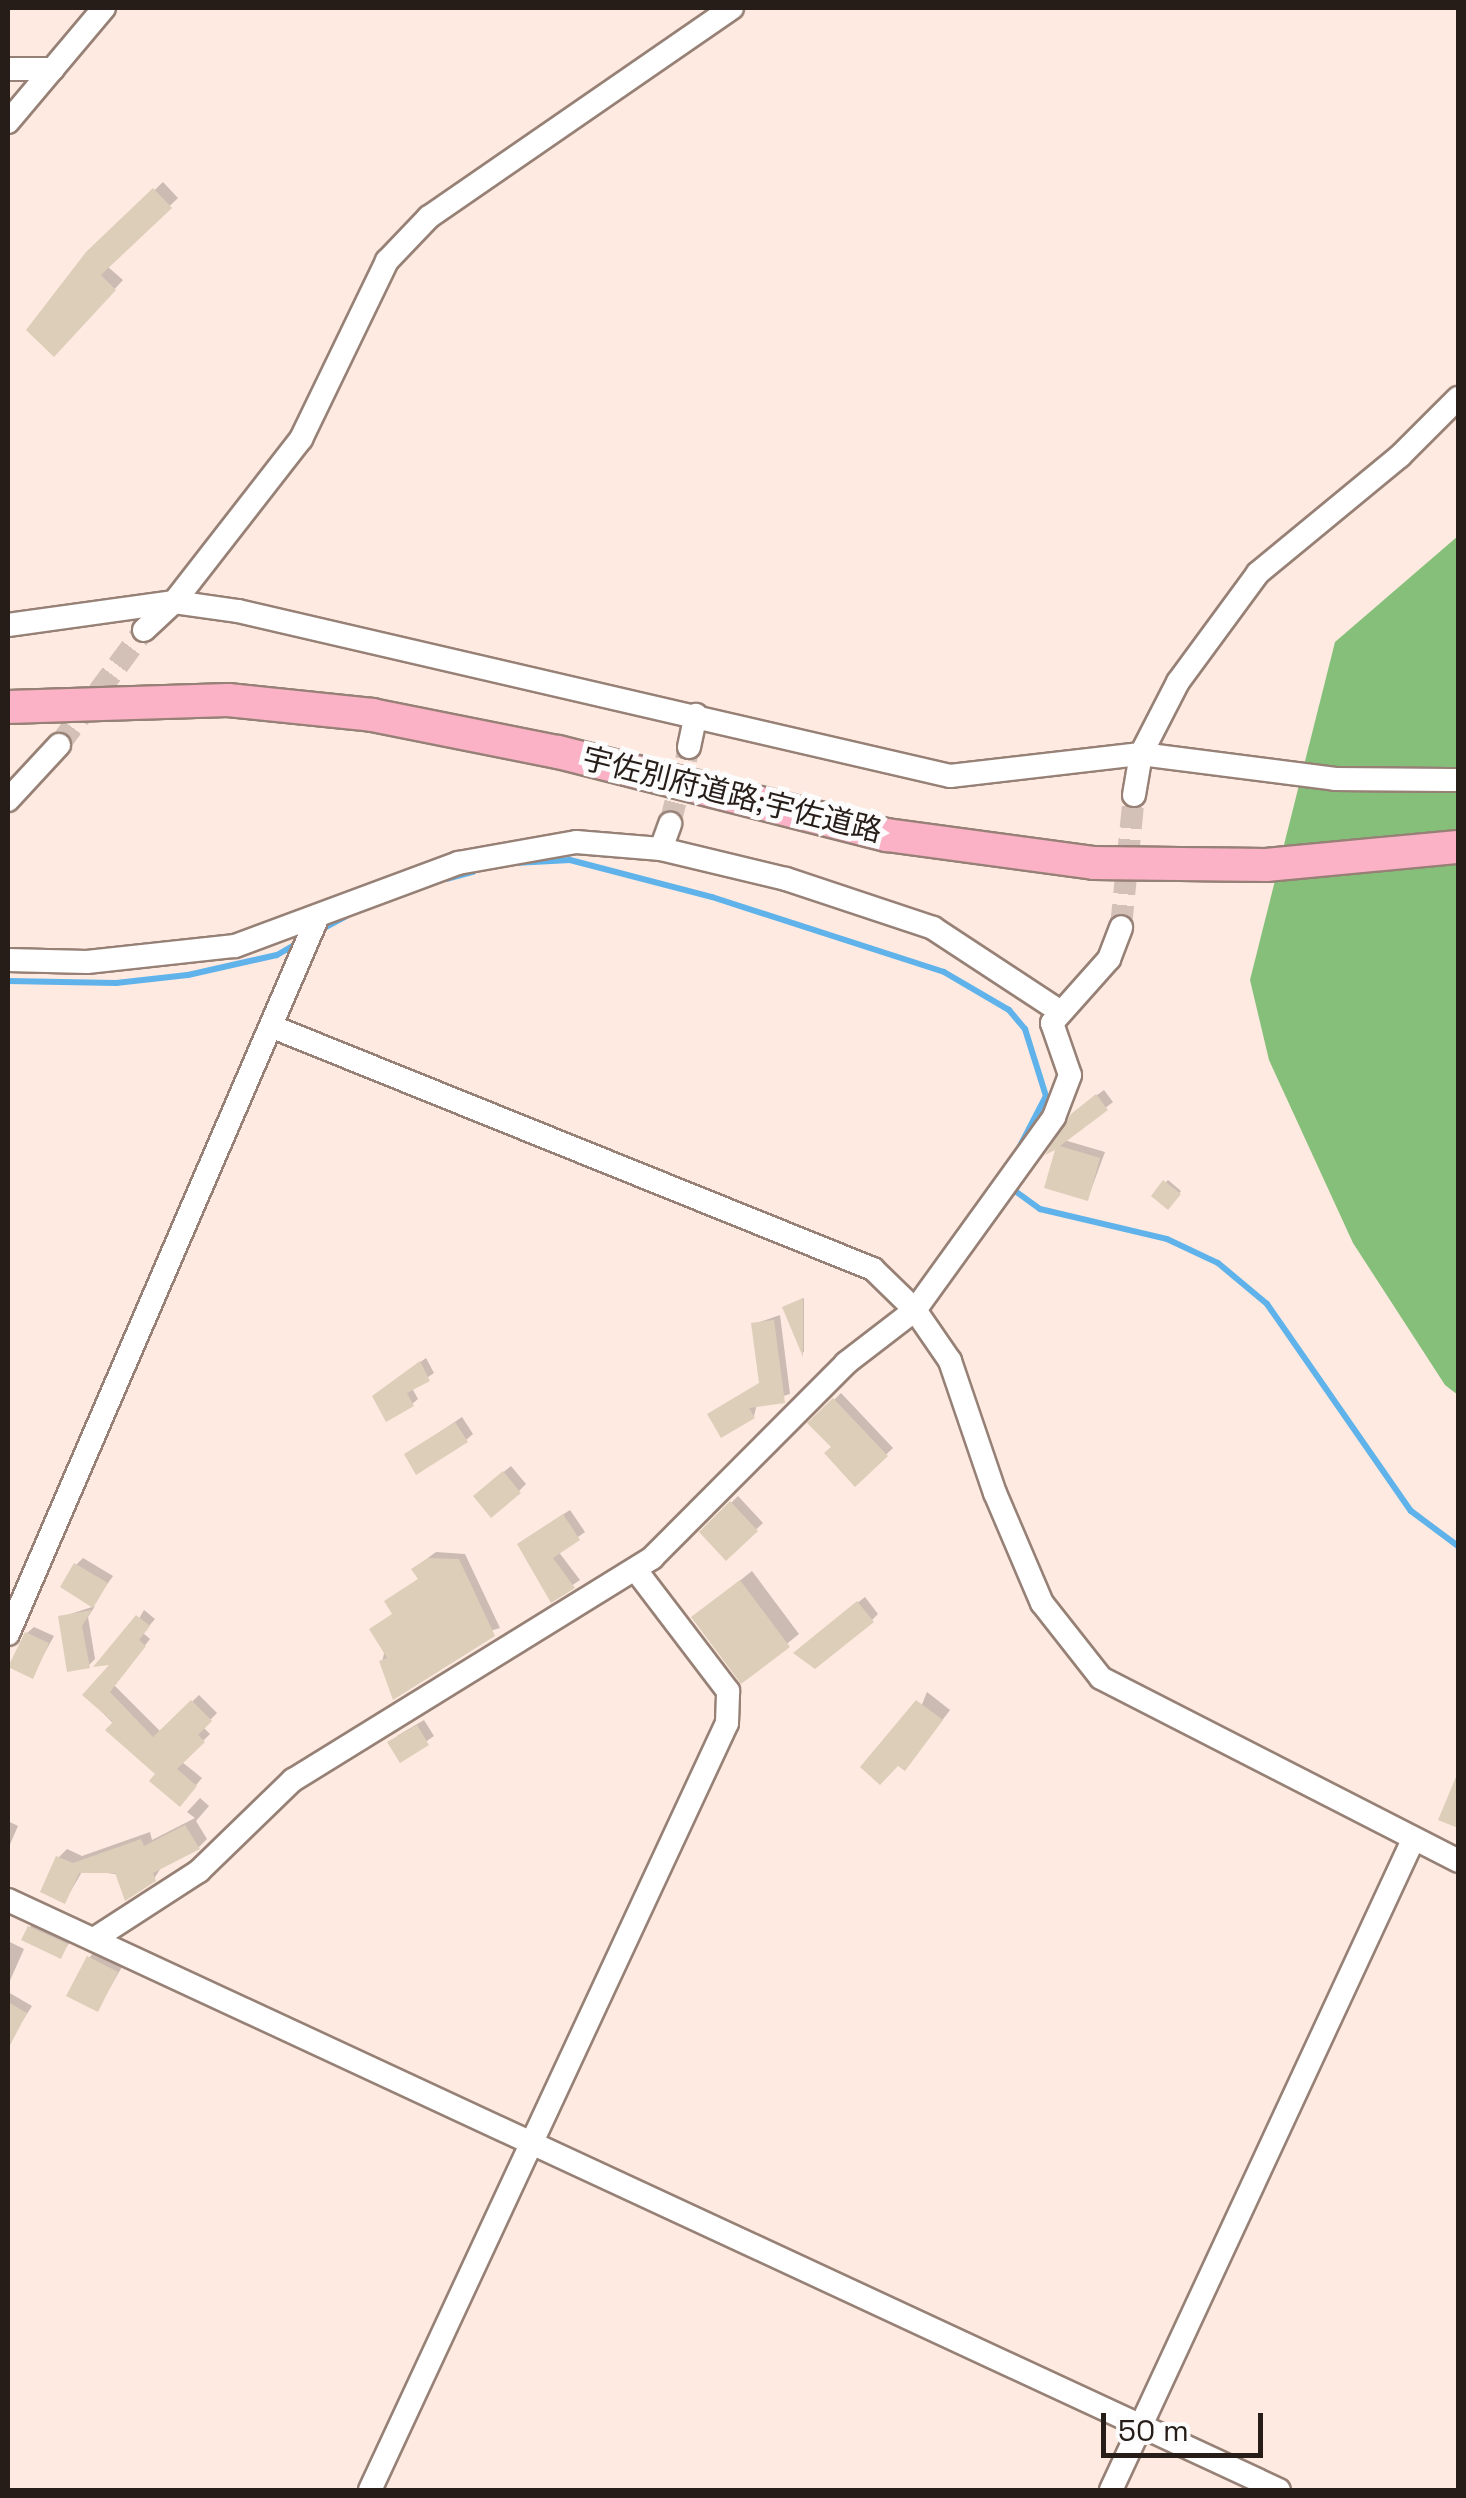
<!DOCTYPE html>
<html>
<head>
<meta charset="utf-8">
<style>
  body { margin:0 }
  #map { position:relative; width:1466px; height:2498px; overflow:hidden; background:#feeae0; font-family:"Space Grotesk","Noto Sans JP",sans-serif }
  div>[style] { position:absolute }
  .forest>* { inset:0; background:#85bf7a }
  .shadow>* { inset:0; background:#0003 }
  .stream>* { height:6px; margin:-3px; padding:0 3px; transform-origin:3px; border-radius:3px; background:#5fb3ea }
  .building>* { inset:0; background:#ddceba }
  .minor-tunnel>* { height:22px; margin-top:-11px; transform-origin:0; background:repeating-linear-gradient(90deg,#d3c1b8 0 22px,transparent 0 33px) }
  .roads { filter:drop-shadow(2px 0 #978176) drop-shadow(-2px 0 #978176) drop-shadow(0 2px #978176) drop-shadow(0 -2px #978176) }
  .minor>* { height:22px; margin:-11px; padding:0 11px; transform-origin:11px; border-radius:11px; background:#fff }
  .highway>* { height:32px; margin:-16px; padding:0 16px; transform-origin:16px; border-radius:16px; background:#fbb2c6 }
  span { translate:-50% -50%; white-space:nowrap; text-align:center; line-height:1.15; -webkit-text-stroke:10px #fcfcfc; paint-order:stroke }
  .street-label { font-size:30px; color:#261d19 }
  .frame { position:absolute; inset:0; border:10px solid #261d19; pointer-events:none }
  .scale { position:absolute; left:1101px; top:2413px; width:162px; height:45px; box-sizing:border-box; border:5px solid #261d19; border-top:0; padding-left:12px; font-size:30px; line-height:35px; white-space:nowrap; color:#261d19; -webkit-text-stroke:8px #fcfcfc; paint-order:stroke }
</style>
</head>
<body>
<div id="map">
  <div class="forest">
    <i style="clip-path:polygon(1458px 536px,1458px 1395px,1445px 1385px,1353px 1243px,1269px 1060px,1250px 980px,1335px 642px)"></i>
  </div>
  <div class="shadow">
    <i style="clip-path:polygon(163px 182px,178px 198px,107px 266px,123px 280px,54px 354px,88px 254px)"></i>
    <i style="clip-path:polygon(1104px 1090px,1113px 1102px,1064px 1140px,1105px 1152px,1088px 1198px,1059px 1146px,1081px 1107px)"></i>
    <i style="clip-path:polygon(1168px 1180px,1181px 1191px,1168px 1207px,1154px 1196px)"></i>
    <i style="clip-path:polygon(804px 1298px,804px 1352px,803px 1352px,785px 1308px)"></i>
    <i style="clip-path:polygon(780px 1315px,790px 1394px,757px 1404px,754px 1416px,710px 1414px,762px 1382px,754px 1324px)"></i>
    <i style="clip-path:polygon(426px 1358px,434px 1373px,412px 1388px,418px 1399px,412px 1404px,380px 1391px)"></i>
    <i style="clip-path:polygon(841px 1393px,893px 1448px,856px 1483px,835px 1446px,811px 1423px)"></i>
    <i style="clip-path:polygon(462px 1417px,473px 1434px,466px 1440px,407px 1454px)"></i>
    <i style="clip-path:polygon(511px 1466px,526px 1484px,519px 1491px,482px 1490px)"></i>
    <i style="clip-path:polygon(738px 1496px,763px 1523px,726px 1558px,702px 1532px)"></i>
    <i style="clip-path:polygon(570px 1510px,585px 1532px,558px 1551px,580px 1580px,552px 1599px,527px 1538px)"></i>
    <i style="clip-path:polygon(436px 1552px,465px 1554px,500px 1628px,382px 1662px,394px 1613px,421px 1578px,421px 1563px)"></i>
    <i style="clip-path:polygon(83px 1558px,113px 1576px,93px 1604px,76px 1565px)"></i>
    <i style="clip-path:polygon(752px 1571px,799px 1634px,741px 1681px,694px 1617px)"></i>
    <i style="clip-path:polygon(865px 1597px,878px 1614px,872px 1620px,803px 1646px)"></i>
    <i style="clip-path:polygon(95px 1606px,88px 1617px,95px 1659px,88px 1666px,61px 1617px)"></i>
    <i style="clip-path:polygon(144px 1610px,155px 1619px,143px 1633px,150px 1639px,114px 1685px,161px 1732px,199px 1695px,217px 1713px,203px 1727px,210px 1734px,182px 1762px,202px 1778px,186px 1797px,85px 1695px,115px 1661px)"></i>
    <i style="clip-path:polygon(34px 1627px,54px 1636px,32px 1676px,27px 1633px)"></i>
    <i style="clip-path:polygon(927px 1692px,950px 1710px,913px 1759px,898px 1763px)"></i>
    <i style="clip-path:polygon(424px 1720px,434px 1736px,401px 1759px,397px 1736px)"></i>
    <i style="clip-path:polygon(200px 1798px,209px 1806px,196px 1821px,207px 1839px,199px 1847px,162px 1866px,154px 1879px,83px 1870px,65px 1901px,58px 1858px,67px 1849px,82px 1856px,150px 1832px,152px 1840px,195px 1818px,187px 1812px)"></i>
    <i style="clip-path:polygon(8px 1821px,18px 1826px,8px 1849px)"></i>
    <i style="clip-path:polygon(36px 1921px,73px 1938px,60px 1956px,30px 1927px)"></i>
    <i style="clip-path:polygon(8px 1941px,24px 1949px,8px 1985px)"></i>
    <i style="clip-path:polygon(95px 1951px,123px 1965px,98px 2009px,89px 1958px)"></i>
    <i style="clip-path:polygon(8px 1992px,32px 2006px,16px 2031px,8px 2025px)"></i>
  </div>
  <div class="stream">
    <i style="left:515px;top:863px;width:55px;rotate:-3.1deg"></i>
    <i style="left:570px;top:860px;width:147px;rotate:14.6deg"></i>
    <i style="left:712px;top:897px;width:244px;rotate:17.9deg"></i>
    <i style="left:944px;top:972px;width:75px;rotate:30.3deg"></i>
    <i style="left:1009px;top:1010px;width:25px;rotate:50deg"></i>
    <i style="left:1025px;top:1029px;width:70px;rotate:72.6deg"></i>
    <i style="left:1046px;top:1096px;width:61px;rotate:117.4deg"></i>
    <i style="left:446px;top:879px;width:28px;rotate:-15deg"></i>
    <i style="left:322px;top:929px;width:27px;rotate:-28deg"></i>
    <i style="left:8px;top:981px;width:108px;rotate:1.1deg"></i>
    <i style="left:116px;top:983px;width:72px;rotate:-6.3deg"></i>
    <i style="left:188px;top:975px;width:91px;rotate:-12.7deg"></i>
    <i style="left:277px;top:955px;width:24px;rotate:-30deg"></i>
    <i style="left:1011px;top:1188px;width:36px;rotate:36deg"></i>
    <i style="left:1040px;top:1209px;width:130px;rotate:13.3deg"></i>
    <i style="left:1167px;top:1239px;width:56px;rotate:25.2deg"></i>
    <i style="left:1218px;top:1263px;width:64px;rotate:39.9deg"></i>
    <i style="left:1267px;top:1304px;width:252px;rotate:55.2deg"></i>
    <i style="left:1411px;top:1511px;width:59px;rotate:36.7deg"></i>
  </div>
  <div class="building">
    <i style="clip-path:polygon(153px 188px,172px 208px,101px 275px,116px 290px,54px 357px,26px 330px,86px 252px)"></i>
    <i style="clip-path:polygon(1096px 1094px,1108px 1110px,1060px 1146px,1100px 1158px,1088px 1201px,1044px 1188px,1055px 1150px,1045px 1155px,1071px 1114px)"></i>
    <i style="clip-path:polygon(1163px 1180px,1181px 1194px,1168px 1210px,1151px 1196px)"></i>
    <i style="clip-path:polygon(803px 1298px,803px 1357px,782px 1307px)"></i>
    <i style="clip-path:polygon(774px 1320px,785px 1403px,749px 1408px,755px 1418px,721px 1438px,707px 1414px,759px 1383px,751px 1323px)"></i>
    <i style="clip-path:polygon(420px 1361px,430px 1381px,407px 1393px,414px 1406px,386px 1422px,372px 1396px)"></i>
    <i style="clip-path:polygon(833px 1398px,888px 1456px,855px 1487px,824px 1453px,831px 1447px,807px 1423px)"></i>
    <i style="clip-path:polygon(455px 1422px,468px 1442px,416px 1475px,404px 1454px)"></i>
    <i style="clip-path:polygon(503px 1471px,521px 1493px,491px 1518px,473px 1496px)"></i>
    <i style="clip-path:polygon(730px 1501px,758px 1531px,726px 1561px,699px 1532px)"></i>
    <i style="clip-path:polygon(563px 1514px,580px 1540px,553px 1558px,575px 1588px,551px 1603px,517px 1544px)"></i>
    <i style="clip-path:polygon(428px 1558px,459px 1559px,495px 1636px,393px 1700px,379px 1661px,387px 1658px,369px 1629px,392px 1614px,384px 1601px,418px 1579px,411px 1569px)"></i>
    <i style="clip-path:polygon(74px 1563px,108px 1583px,93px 1608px,60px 1587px)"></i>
    <i style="clip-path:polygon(740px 1580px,790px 1647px,741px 1684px,691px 1617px)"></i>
    <i style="clip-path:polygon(857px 1601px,874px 1622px,815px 1669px,793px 1653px)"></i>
    <i style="clip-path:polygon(92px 1610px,82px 1626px,90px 1668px,67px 1672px,58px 1616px)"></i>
    <i style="clip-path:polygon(136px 1615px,150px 1626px,139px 1640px,146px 1646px,110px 1692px,153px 1737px,191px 1700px,212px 1721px,198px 1735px,205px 1742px,177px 1769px,197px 1786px,180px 1807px,149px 1781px,155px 1774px,105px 1730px,113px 1722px,82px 1695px,109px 1665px,93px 1667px)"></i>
    <i style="clip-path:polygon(25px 1632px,49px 1643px,33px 1679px,8px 1667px)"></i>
    <i style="clip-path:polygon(916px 1700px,943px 1720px,905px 1771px,898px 1766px,880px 1785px,860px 1767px)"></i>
    <i style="clip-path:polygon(417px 1725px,429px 1745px,400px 1763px,387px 1742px)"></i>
    <i style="clip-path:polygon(1458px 1772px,1458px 1828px,1438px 1820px)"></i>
    <i style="clip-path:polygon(185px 1825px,200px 1849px,153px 1873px,156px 1881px,125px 1901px,115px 1873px,79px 1873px,65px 1904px,40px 1892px,56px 1856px,73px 1863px,141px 1839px,144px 1846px)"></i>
    <i style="clip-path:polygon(28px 1926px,68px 1944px,61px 1959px,21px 1940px)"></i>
    <i style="clip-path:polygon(87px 1956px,118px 1972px,98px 2012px,66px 1996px)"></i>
    <i style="clip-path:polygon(8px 2002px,27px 2013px,8px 2049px)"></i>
  </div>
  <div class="minor-tunnel">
    <i style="left:59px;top:745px;width:143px;rotate:-53.5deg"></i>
    <i style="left:670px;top:824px;width:79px;rotate:-76.1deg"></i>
    <i style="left:1121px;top:927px;width:133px;rotate:-84.4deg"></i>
  </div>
  <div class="roads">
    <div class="minor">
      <i style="left:8px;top:69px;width:45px"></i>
      <i style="left:8px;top:122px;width:149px;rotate:-49.9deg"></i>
      <i style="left:8px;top:625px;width:168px;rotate:-7.9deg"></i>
      <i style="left:174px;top:602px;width:65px;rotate:8deg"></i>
      <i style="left:238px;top:611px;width:731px;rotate:13.05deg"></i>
      <i style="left:950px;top:776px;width:192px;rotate:-6.6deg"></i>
      <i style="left:1141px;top:754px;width:196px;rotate:7.3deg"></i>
      <i style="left:1335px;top:779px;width:123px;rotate:0.5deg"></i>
      <i style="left:144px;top:630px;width:41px;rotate:-43deg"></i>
      <i style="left:174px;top:602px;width:207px;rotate:-52.1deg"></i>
      <i style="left:301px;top:439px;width:198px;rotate:-64.2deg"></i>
      <i style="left:387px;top:261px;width:61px;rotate:-46.3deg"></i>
      <i style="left:429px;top:217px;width:368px;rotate:-34.6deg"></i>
      <i style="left:689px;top:747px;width:33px;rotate:-78deg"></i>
      <i style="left:1134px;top:795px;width:42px;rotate:-80.3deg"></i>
      <i style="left:1141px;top:754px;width:81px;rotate:-62.8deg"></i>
      <i style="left:1178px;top:682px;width:135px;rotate:-53.7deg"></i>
      <i style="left:1258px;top:573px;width:184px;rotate:-39.5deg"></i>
      <i style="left:1400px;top:456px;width:82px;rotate:-45deg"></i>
      <i style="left:8px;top:800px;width:75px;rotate:-47.2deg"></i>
      <i style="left:661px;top:849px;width:27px;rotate:-70deg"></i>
      <i style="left:8px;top:960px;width:79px;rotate:1.5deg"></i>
      <i style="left:87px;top:962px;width:149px;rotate:-6.2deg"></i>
      <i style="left:235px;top:946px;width:238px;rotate:-20.4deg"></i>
      <i style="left:458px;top:863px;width:120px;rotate:-10.1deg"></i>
      <i style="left:576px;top:842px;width:85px;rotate:4.7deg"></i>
      <i style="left:661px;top:849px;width:129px;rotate:13.5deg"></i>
      <i style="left:786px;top:879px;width:155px;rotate:18.4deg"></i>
      <i style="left:933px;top:928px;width:149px;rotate:33.3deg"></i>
      <i style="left:273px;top:1027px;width:647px;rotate:21.97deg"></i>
      <i style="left:873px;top:1269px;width:59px;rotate:44.3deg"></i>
      <i style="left:915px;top:1310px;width:62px;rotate:55.5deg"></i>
      <i style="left:950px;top:1361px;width:139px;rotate:71.2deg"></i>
      <i style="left:995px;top:1493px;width:120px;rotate:66.9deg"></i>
      <i style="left:1042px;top:1603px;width:95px;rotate:51.8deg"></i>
      <i style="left:1101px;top:1678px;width:401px;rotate:27.1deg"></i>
      <i style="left:8px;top:1634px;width:777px;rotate:-66.64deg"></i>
      <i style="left:8px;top:1900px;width:1401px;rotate:24.9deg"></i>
      <i style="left:94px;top:1939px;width:125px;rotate:-32.9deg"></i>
      <i style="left:199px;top:1871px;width:131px;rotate:-44.1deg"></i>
      <i style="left:293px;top:1780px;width:422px;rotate:-31.7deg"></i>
      <i style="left:652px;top:1558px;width:275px;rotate:-45.1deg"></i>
      <i style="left:846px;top:1363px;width:87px;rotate:-37.5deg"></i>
      <i style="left:915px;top:1310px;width:238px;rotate:-54.2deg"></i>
      <i style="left:1054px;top:1117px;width:45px;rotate:-69.1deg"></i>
      <i style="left:1070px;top:1075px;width:55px;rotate:-109.1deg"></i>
      <i style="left:1052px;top:1023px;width:86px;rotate:-48.3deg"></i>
      <i style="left:1109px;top:959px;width:34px;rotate:-69deg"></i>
      <i style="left:370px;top:2490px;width:846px;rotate:-65.04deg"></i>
      <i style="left:727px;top:1723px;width:32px;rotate:-88deg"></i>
      <i style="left:728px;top:1691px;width:153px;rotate:-127.3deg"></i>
      <i style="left:1111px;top:2490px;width:717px;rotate:-65.08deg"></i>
    </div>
    <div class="highway">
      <i style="left:8px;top:707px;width:220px;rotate:-1.8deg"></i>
      <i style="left:228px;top:700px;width:145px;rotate:5.9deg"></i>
      <i style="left:372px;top:715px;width:190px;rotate:11.3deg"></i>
      <i style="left:558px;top:752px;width:339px;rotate:14.2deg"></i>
      <i style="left:887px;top:835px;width:209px;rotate:7.7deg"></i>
      <i style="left:1094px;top:863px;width:172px;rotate:0.7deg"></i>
      <i style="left:1266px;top:865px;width:193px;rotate:-5.4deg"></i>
    </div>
  </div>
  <div class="street-label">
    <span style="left:732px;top:795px;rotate:14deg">宇佐別府道路;宇佐道路</span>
  </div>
  <div class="frame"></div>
  <div class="scale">50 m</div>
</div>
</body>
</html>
